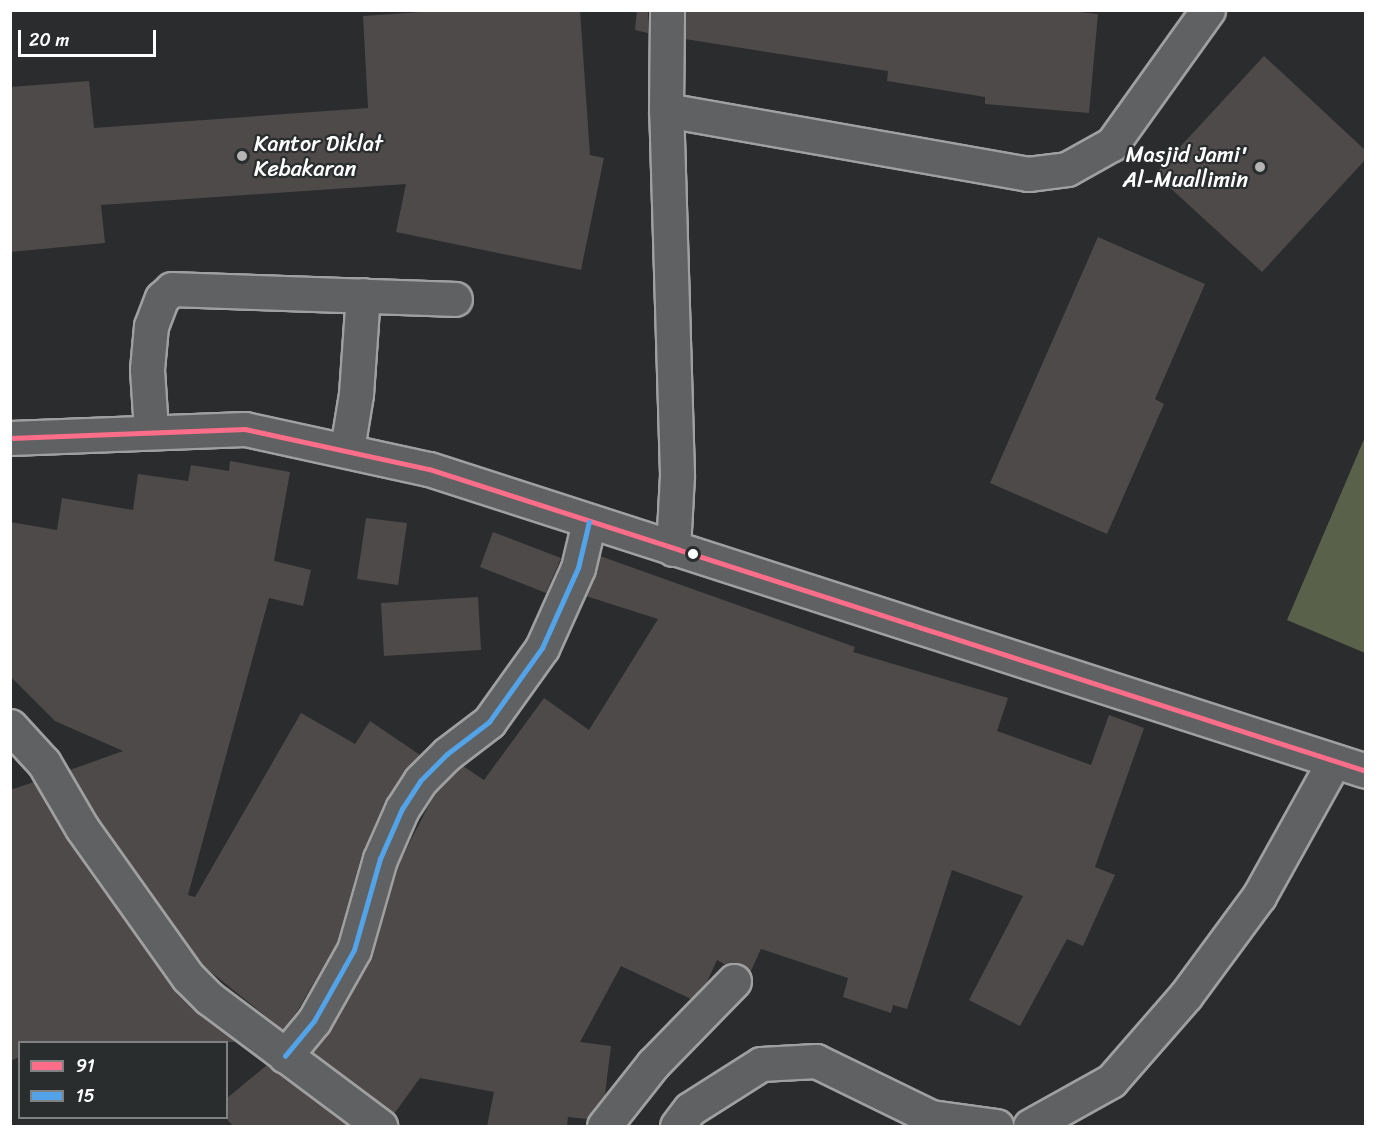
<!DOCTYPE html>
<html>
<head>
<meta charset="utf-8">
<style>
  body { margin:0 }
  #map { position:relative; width:1376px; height:1137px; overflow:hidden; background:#2b2c2d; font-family:Sriracha,sans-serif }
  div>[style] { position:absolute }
  .green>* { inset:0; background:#59614b }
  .building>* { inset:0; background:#4e4a4a }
  .roads { filter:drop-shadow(2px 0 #a0a0a0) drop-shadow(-2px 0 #a0a0a0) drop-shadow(0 2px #a0a0a0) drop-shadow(0 -2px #a0a0a0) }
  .minor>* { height:33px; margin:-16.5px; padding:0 16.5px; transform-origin:16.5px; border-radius:16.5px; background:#606162 }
  .bus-1>* { height:4.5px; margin:-2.25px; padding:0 2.25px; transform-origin:2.25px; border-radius:2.25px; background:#fb6d88 }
  .bus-2>* { height:4.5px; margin:-2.25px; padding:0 2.25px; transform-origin:2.25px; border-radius:2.25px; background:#53a3e8 }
  .dots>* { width:16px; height:16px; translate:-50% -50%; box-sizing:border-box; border:3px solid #2a2d2e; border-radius:50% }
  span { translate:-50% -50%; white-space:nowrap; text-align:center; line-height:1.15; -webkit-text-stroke:4.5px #2a2d2e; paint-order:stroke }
  .poi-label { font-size:22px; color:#fff }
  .left { translate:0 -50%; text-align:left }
  .right { translate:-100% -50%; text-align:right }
  .frame { position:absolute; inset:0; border:12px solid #fff; pointer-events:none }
  .legend { position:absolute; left:18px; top:1041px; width:210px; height:78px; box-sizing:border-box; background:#2a2d2e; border:2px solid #7f8182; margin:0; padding:8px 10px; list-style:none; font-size:18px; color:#fff }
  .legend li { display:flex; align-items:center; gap:12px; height:30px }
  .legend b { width:30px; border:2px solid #7f8182 }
  .scale { position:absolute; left:18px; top:30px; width:138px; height:27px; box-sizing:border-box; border:3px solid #fff; border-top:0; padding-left:8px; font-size:18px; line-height:21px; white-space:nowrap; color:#fff; -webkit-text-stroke:4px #2a2d2e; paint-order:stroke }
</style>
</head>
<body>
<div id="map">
  <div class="green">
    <i style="clip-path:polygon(1365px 437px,1366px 653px,1365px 653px,1287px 620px)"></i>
  </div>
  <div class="building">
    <i style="clip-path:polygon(451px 10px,580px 10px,590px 155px,604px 158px,581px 270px,396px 232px,406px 184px,101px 205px,105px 243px,10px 252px,10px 87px,89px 81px,94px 128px,368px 108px,363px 16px)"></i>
    <i style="clip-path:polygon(637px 10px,648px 10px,648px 33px,635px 30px)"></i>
    <i style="clip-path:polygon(686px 10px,1060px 10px,1098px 14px,1089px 113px,985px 104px,985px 97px,887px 81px,888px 71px,685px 39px)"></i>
    <i style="clip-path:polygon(1264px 56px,1365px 150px,1365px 160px,1262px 272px,1155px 174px)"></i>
    <i style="clip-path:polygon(1098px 237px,1205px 284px,1155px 399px,1164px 404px,1107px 534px,990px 483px)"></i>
    <i style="clip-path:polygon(230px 461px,290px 472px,274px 561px,311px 570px,303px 606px,269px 598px,188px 895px,195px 897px,301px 713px,355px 744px,370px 721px,420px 755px,385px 801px,362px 854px,337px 943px,298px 1010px,283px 1030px,202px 965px,98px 818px,70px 770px,123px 751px,55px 721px,10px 676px,10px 522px,57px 530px,62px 498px,133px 510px,138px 474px,188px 481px,191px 465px,229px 471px)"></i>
    <i style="clip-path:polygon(366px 518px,407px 523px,398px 585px,357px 579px)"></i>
    <i style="clip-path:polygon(493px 532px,561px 558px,546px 593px,480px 567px)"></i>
    <i style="clip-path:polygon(600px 556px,855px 647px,853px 652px,1008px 698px,997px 731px,1091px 765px,1109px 715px,1144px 728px,1095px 867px,1115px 875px,1083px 946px,1067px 939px,1020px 1026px,969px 1000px,1023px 896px,952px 870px,907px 1009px,893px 1005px,891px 1013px,843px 997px,848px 978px,761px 949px,750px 973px,739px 963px,726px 965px,717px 960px,707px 982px,691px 999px,621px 966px,580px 1042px,611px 1046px,605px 1094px,587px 1119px,568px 1117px,567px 1126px,487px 1126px,494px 1092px,420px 1078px,394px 1114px,313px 1052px,330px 1030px,370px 959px,398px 865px,435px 793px,463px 766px,484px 780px,544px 698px,589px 730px,658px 619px,586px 596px)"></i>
    <i style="clip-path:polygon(478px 597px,481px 650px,384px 656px,381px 603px)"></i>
    <i style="clip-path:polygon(34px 782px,67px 839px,173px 988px,237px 1042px,20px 1042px,20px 1057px,10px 1061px,10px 790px)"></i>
    <i style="clip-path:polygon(267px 1065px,274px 1071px,349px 1126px,233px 1126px,226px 1118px,226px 1099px)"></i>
  </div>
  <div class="roads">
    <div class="minor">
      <i style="left:666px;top:110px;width:100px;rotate:-89.4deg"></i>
      <i style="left:151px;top:430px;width:61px;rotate:-93.8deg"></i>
      <i style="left:147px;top:369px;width:43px;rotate:-84.7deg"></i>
      <i style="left:151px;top:326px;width:30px;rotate:-69deg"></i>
      <i style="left:162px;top:298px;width:13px;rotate:-42deg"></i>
      <i style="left:172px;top:289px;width:283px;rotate:2deg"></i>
      <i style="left:10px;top:438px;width:235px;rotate:-2.2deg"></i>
      <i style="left:245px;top:429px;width:188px;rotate:12.3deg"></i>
      <i style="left:429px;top:469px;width:984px;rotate:17.86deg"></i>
      <i style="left:347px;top:449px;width:56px;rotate:-80.7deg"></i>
      <i style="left:356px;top:394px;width:99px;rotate:-86deg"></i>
      <i style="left:673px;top:549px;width:75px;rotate:-86.9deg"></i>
      <i style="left:677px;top:474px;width:364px;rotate:-91.7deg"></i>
      <i style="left:666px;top:110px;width:368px;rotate:10deg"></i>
      <i style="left:1028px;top:174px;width:39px;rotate:-7deg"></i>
      <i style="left:1067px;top:169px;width:51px;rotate:-29.1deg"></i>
      <i style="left:1112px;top:144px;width:165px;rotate:-54.4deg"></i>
      <i style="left:10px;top:726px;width:50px;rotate:47.4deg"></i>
      <i style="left:44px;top:763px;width:75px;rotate:59.7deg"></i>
      <i style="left:82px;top:828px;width:183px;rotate:54.6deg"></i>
      <i style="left:188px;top:977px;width:30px;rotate:45deg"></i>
      <i style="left:209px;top:998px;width:214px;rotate:36.8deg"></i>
      <i style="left:285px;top:1056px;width:45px;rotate:-50.4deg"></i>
      <i style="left:314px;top:1021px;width:81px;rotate:-60.6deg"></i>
      <i style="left:354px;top:950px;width:95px;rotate:-74.1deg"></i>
      <i style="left:380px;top:859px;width:55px;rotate:-66.3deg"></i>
      <i style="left:402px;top:809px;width:33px;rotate:-57deg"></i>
      <i style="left:420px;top:781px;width:38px;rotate:-45deg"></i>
      <i style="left:447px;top:754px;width:53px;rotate:-37.3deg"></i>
      <i style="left:489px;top:722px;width:91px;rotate:-54.4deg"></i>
      <i style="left:542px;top:648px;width:88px;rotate:-65.8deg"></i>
      <i style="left:578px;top:568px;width:47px;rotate:-76.6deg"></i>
      <i style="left:604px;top:1126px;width:79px;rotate:-51.7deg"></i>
      <i style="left:653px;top:1064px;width:116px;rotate:-45.7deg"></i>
      <i style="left:677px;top:1126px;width:21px;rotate:-53deg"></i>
      <i style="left:690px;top:1109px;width:84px;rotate:-32.4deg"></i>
      <i style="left:761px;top:1064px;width:55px;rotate:-3.1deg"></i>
      <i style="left:816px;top:1061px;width:128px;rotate:26deg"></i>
      <i style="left:931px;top:1117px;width:66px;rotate:7.9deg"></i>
      <i style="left:1030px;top:1126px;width:93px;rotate:-29.1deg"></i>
      <i style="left:1111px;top:1081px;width:114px;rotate:-48.9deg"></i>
      <i style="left:1186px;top:995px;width:123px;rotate:-53.6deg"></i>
      <i style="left:1259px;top:896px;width:154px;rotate:-60.9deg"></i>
    </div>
  </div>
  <div class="bus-1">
    <i style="left:10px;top:438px;width:235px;rotate:-2.2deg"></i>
    <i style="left:245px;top:429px;width:188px;rotate:12.3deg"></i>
    <i style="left:429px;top:469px;width:984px;rotate:17.86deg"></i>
  </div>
  <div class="bus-2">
    <i style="left:285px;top:1056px;width:45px;rotate:-50.4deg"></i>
    <i style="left:314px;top:1021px;width:81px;rotate:-60.6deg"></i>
    <i style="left:354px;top:950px;width:95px;rotate:-74.1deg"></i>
    <i style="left:380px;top:859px;width:55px;rotate:-66.3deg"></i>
    <i style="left:402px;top:809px;width:33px;rotate:-57deg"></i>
    <i style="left:420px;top:781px;width:38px;rotate:-45deg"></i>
    <i style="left:447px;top:754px;width:53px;rotate:-37.3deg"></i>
    <i style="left:489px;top:722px;width:91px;rotate:-54.4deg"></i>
    <i style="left:542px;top:648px;width:88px;rotate:-65.8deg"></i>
    <i style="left:578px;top:568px;width:47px;rotate:-76.6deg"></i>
  </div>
  <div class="dots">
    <i style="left:242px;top:156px;background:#b5b5b6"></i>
    <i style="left:1260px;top:167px;background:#b5b5b6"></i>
    <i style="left:693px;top:554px;background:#fff"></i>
  </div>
  <div class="poi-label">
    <span class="left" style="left:254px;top:156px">Kantor Diklat<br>Kebakaran</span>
    <span class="right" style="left:1248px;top:167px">Masjid Jami'<br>Al-Muallimin</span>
  </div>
  <div class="frame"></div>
  <ul class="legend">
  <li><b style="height:8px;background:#fb6d88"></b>91</li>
  <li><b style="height:8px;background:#53a3e8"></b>15</li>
  </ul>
  <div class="scale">20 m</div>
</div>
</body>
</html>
